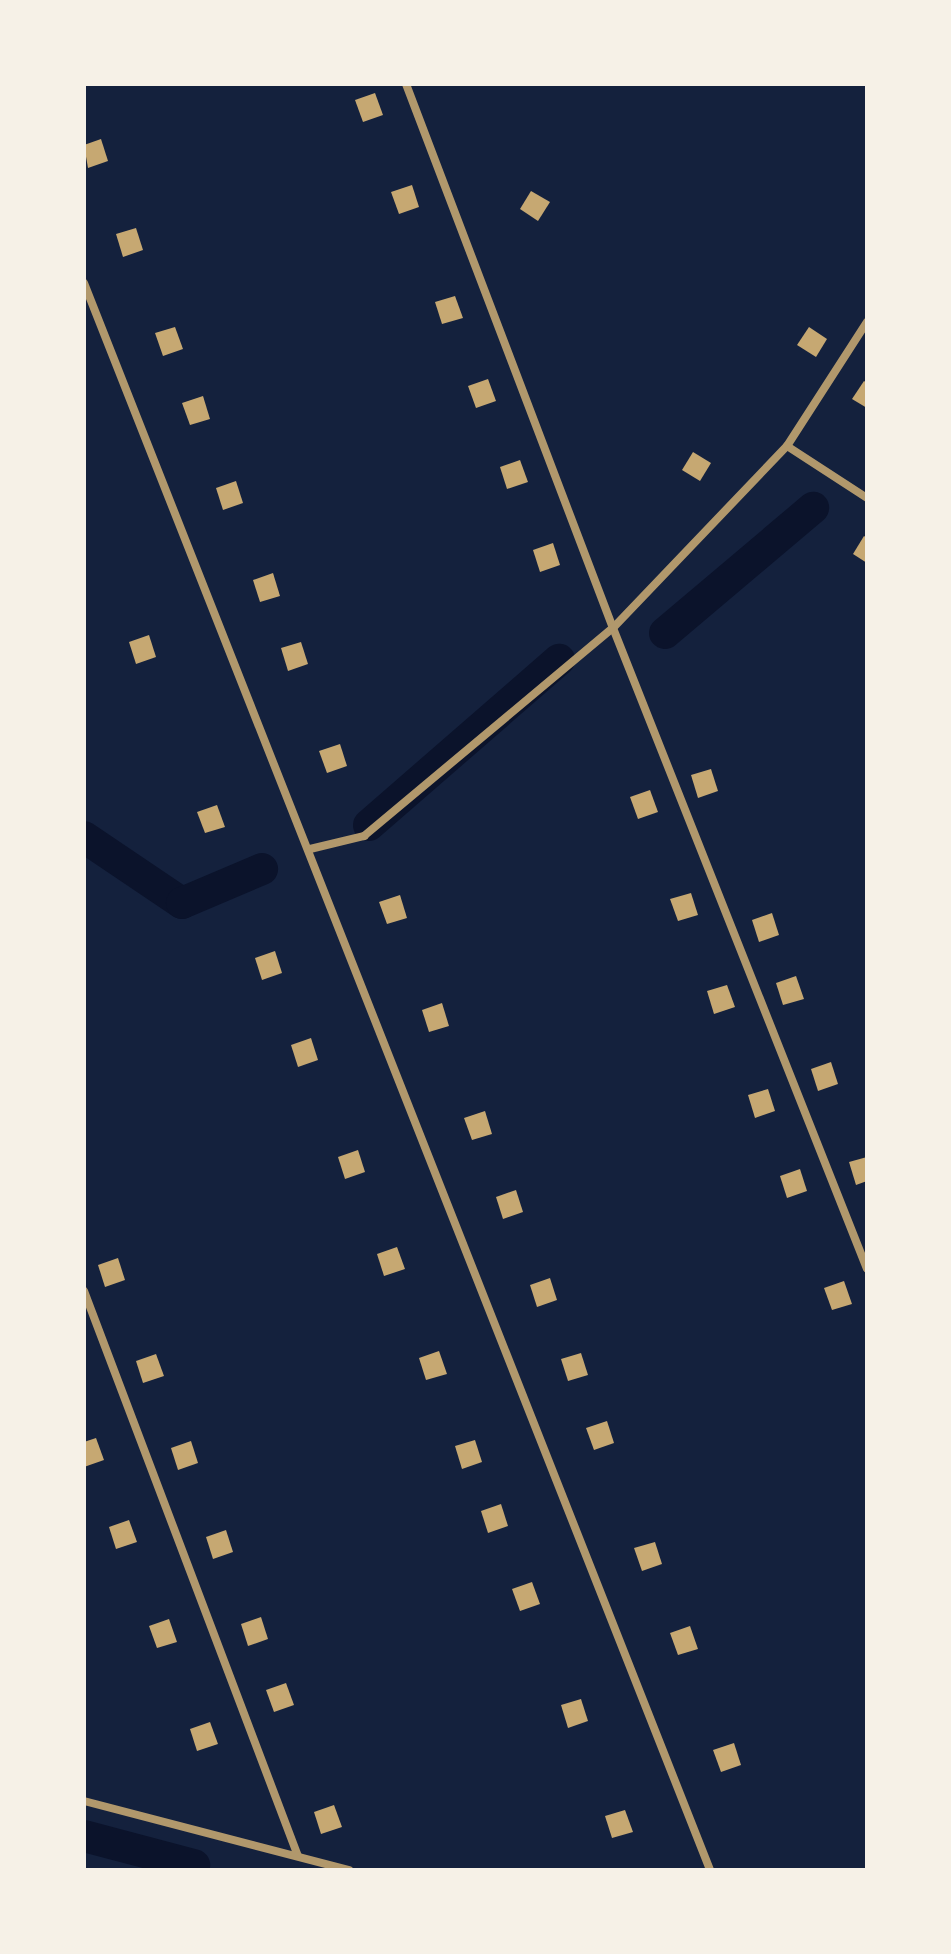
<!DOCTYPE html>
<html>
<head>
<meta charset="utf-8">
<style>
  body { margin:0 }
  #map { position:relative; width:951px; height:1954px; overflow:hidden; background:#14213d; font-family:Karla,sans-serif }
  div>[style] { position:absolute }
  .canal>* { height:32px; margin:-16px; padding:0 16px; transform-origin:16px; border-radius:16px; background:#0b132b }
  .building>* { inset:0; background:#c6a872 }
  .minor>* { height:8px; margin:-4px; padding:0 4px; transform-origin:4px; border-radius:4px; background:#b1986c }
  span { translate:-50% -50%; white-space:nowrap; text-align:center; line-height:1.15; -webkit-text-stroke:6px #f6f1e7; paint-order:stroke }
  .frame { position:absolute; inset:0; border:86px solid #f6f1e7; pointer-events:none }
</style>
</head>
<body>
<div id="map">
  <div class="canal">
    <i style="left:665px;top:633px;width:194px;rotate:-40.2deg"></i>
    <i style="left:369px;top:825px;width:252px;rotate:-41deg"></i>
    <i style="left:84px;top:837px;width:118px;rotate:34deg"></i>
    <i style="left:182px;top:903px;width:87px;rotate:-23deg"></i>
    <i style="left:84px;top:1836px;width:114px;rotate:14.8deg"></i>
  </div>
  <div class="building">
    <i style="clip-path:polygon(375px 93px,383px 115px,363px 122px,355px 100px)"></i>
    <i style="clip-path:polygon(101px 139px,108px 161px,88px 168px,84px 145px)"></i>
    <i style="clip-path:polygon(412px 185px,419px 207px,399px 214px,391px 192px)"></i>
    <i style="clip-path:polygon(531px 191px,550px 202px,538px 221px,520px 209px)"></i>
    <i style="clip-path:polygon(136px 228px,143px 250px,123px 257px,116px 234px)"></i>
    <i style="clip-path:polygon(455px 296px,463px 318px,442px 324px,435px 302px)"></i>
    <i style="clip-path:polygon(175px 327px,183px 349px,163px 356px,155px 333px)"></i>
    <i style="clip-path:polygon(809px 327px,827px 339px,816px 357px,797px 345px)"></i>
    <i style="clip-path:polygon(488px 379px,496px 401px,476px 408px,468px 386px)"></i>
    <i style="clip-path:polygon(864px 381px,867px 383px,867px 408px,852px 399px)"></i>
    <i style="clip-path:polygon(203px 396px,210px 419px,190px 425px,182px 403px)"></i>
    <i style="clip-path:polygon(693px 452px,711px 463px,700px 481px,682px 470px)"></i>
    <i style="clip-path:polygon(520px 460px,528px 482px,507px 489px,500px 467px)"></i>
    <i style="clip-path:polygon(236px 481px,243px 503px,223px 510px,216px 488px)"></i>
    <i style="clip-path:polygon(864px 536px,867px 538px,867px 563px,853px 554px)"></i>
    <i style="clip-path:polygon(553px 543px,560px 565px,540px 572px,533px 550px)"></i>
    <i style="clip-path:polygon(273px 573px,280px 596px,260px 602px,253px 580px)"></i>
    <i style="clip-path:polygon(149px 635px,156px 657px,136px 664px,129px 642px)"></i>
    <i style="clip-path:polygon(301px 642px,308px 664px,288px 671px,281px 648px)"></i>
    <i style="clip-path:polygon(340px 744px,347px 766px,327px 773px,319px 751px)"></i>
    <i style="clip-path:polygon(711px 769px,718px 791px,698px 798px,691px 775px)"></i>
    <i style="clip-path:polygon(650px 790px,658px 812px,638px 819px,630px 797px)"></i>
    <i style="clip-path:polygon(217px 805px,225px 827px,205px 833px,197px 812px)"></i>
    <i style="clip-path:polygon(691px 893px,698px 915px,678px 921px,670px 899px)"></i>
    <i style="clip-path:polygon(400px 895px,407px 918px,387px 924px,379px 902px)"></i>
    <i style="clip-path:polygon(772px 913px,779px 935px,759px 942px,752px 920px)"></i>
    <i style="clip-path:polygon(275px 951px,282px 973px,262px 980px,255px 958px)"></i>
    <i style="clip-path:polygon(796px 976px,804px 999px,783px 1005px,776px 983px)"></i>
    <i style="clip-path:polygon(727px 985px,735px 1007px,714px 1014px,707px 991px)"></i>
    <i style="clip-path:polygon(442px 1003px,449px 1026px,429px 1032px,422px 1010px)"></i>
    <i style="clip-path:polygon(311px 1038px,318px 1060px,298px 1067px,291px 1045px)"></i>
    <i style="clip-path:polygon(831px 1062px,838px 1084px,818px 1091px,811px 1069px)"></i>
    <i style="clip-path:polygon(768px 1089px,775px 1111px,755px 1118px,748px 1095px)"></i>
    <i style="clip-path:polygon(485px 1111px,492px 1134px,472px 1140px,464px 1118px)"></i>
    <i style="clip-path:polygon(358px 1150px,365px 1172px,345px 1179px,338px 1157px)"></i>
    <i style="clip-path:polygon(867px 1157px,867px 1181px,856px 1185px,849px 1162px)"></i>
    <i style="clip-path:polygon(800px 1169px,807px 1191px,787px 1198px,780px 1176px)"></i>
    <i style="clip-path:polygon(516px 1190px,523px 1212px,503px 1219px,496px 1197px)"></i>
    <i style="clip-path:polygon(397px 1247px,405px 1269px,384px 1276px,377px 1254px)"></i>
    <i style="clip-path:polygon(118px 1258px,125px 1280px,105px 1287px,98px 1265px)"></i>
    <i style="clip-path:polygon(550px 1278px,557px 1300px,537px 1307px,530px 1285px)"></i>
    <i style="clip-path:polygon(844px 1281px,852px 1304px,832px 1310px,824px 1288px)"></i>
    <i style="clip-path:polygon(439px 1351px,447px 1374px,426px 1380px,419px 1358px)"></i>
    <i style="clip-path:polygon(581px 1353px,588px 1375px,568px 1381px,561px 1359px)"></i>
    <i style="clip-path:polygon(156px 1354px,164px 1376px,143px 1383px,136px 1361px)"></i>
    <i style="clip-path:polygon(607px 1421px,614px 1443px,594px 1450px,586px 1428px)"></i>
    <i style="clip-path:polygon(96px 1438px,104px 1460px,84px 1467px,84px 1442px)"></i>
    <i style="clip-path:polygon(475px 1440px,482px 1462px,462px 1469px,455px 1446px)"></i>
    <i style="clip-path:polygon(191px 1441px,198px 1463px,178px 1470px,171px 1448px)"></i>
    <i style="clip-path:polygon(501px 1504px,508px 1526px,488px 1533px,481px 1511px)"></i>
    <i style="clip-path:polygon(129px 1520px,137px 1542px,116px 1549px,109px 1527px)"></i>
    <i style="clip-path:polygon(226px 1530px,233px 1552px,213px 1559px,206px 1537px)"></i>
    <i style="clip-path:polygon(655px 1542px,662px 1564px,642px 1571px,634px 1548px)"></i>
    <i style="clip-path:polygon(532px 1582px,540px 1604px,520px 1611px,512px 1589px)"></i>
    <i style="clip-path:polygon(261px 1617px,268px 1639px,248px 1646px,241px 1624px)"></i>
    <i style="clip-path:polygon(169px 1619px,177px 1642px,157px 1648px,149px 1626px)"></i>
    <i style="clip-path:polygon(690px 1626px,698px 1649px,678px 1655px,670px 1633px)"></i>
    <i style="clip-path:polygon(286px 1683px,294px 1705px,274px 1712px,266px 1690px)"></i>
    <i style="clip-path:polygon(581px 1699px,588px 1721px,568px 1728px,561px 1705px)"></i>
    <i style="clip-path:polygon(210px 1722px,218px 1744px,197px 1751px,190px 1729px)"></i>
    <i style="clip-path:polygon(734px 1743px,741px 1765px,721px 1772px,713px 1750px)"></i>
    <i style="clip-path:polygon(334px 1805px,342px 1827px,321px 1834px,314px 1812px)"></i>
    <i style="clip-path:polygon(625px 1810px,633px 1832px,612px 1838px,605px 1816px)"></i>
  </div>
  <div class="minor">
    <i style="left:406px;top:84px;width:582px;rotate:69.17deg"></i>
    <i style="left:613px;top:628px;width:689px;rotate:68.38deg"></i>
    <i style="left:84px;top:283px;width:1706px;rotate:68.47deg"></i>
    <i style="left:787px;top:446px;width:95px;rotate:33deg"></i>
    <i style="left:310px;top:849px;width:56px;rotate:-13.5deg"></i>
    <i style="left:364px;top:836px;width:324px;rotate:-39.9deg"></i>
    <i style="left:613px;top:628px;width:252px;rotate:-46.3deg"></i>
    <i style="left:787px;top:446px;width:148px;rotate:-57.2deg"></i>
    <i style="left:84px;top:1291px;width:604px;rotate:69.26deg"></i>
    <i style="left:84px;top:1801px;width:274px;rotate:14.6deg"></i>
  </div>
  <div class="frame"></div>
</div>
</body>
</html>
